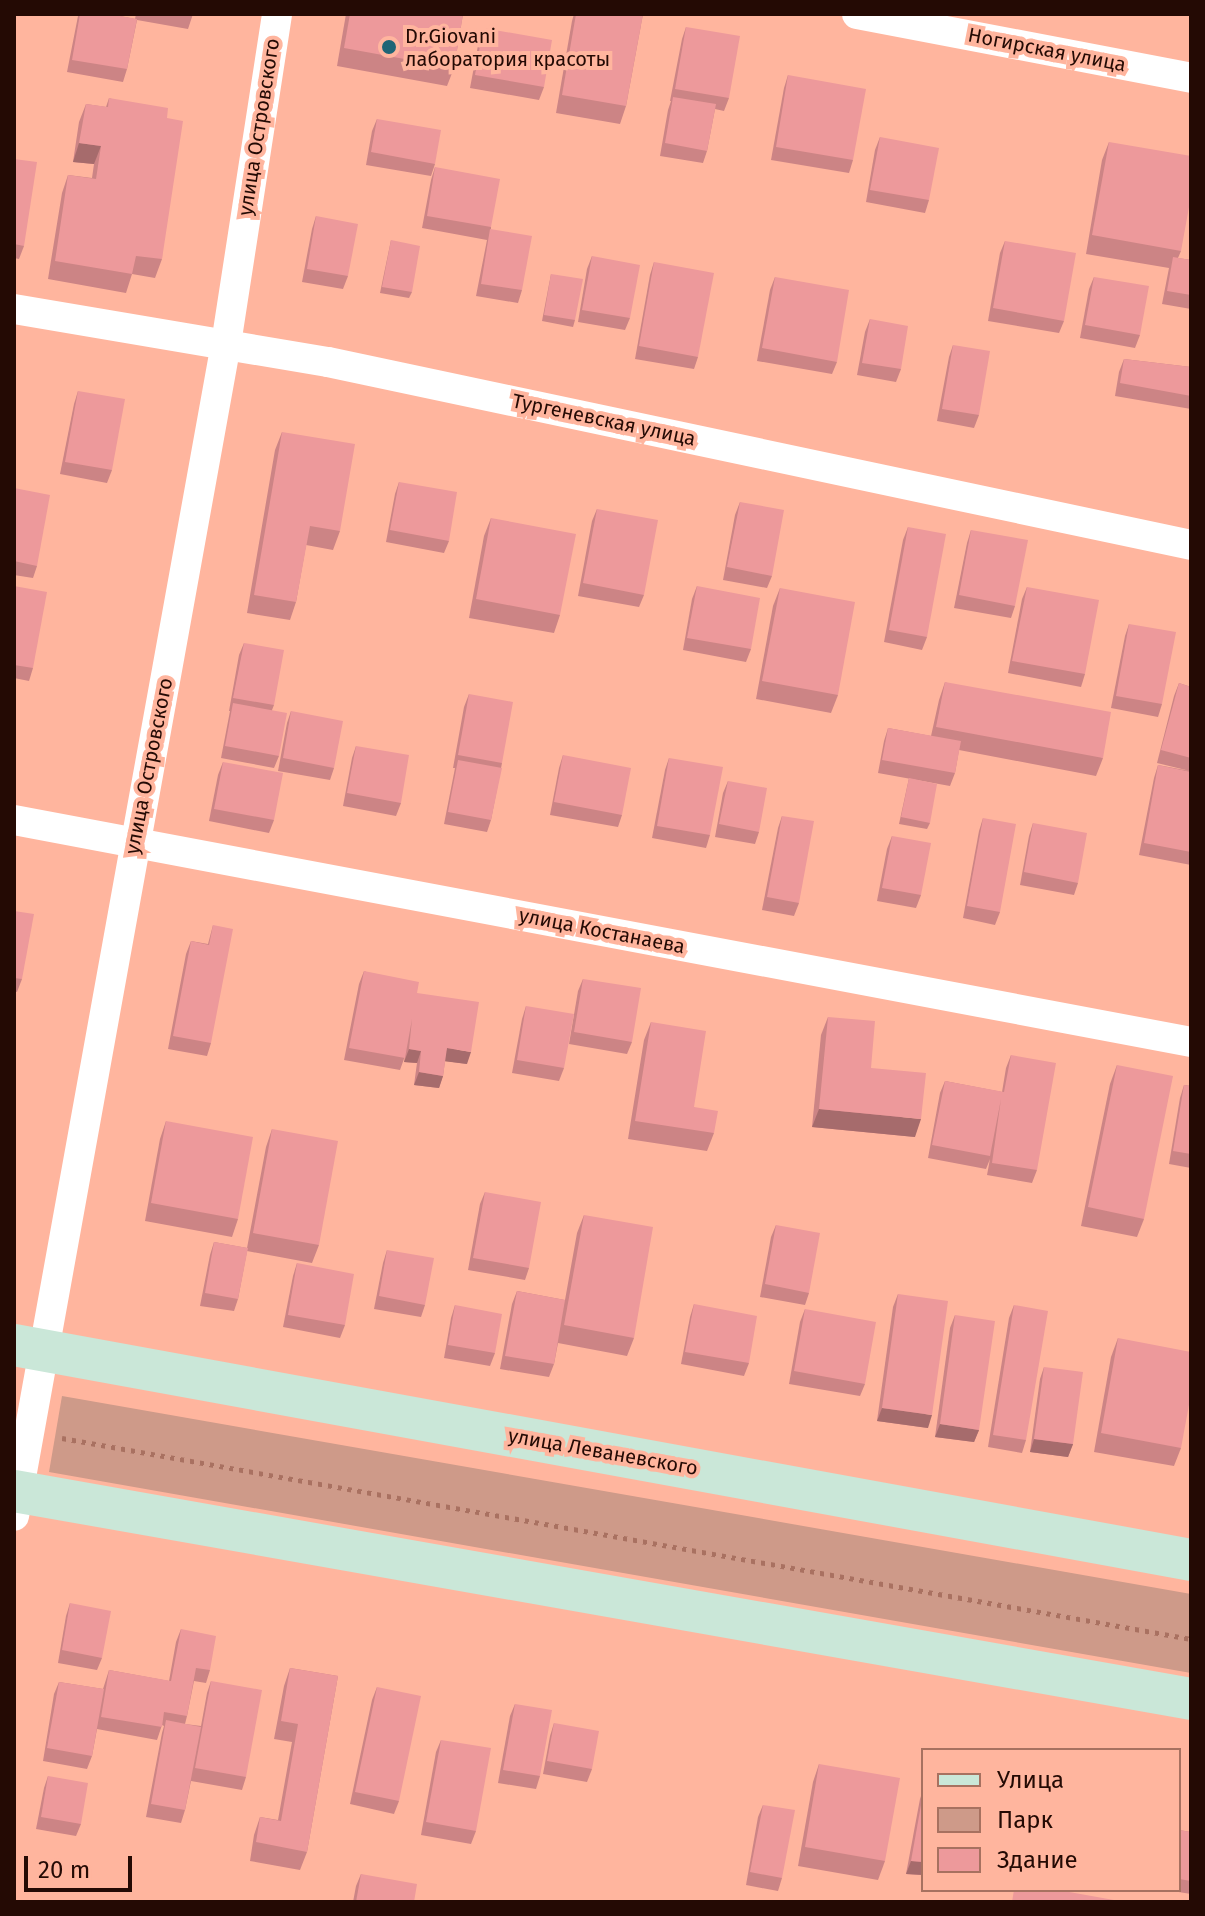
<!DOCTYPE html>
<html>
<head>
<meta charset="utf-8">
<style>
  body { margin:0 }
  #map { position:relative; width:1205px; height:1916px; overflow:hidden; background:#ffb59e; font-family:"Fira Sans",sans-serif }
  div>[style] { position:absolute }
  .green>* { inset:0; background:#ce9a89 }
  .path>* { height:5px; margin-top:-2.5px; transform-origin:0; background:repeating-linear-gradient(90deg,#a97161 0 4px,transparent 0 10px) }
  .street>* { height:30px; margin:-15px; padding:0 15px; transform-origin:15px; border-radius:15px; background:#fff }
  .secondary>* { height:42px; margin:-21px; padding:0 21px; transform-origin:21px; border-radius:21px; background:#cae7d8 }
  .wall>* { inset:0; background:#cc8485 }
  .shaded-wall>* { inset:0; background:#a66b6c }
  .building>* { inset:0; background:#ed999b }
  .dots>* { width:22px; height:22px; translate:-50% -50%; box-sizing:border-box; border:4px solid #ffb59e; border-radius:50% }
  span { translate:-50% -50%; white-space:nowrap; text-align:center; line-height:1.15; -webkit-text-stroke:8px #ffb59e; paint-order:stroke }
  .poi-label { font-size:20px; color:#240a04 }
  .left { translate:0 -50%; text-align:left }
  .street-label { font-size:20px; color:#240a04 }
  .frame { position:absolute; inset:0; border:16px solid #240a04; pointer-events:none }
  .legend { position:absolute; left:921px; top:1748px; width:260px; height:144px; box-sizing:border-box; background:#ffb59e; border:2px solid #a77160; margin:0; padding:10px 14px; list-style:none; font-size:24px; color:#240a04 }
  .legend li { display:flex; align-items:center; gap:16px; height:40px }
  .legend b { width:40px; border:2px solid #a77160 }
  .scale { position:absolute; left:24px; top:1856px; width:108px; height:36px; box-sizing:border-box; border:4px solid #240a04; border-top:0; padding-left:10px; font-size:24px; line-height:28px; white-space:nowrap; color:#240a04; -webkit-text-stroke:6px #ffb59e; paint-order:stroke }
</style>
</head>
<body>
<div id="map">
  <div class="green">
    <i style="clip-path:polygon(62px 1396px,1191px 1594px,1191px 1673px,49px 1472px)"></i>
  </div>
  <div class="path">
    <i style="left:62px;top:1438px;width:1147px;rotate:10.09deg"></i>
  </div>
  <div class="street">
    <i style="left:857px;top:14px;width:340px;rotate:10.8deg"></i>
    <i style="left:14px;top:309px;width:318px;rotate:9.6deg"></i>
    <i style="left:328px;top:362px;width:882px;rotate:11.97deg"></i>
    <i style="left:14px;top:820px;width:1198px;rotate:10.68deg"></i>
    <i style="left:14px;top:1516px;width:1191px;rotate:-79.75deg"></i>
    <i style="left:226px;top:344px;width:334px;rotate:-81.2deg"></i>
  </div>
  <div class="secondary">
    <i style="left:14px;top:1345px;width:1196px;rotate:10.35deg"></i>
    <i style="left:14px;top:1491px;width:1195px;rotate:10.02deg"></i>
  </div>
  <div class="wall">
    <i style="clip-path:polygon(77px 14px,121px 14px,120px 16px,135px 19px,136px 14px,193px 14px,188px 29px,137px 20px,127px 69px,123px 82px,67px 72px,78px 16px,77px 16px)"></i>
    <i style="clip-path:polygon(346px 14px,463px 14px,454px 68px,447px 86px,337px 66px)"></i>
    <i style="clip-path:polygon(574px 14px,643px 14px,626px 106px,620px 124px,556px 113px,572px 21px)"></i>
    <i style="clip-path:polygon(686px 27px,729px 98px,724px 111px,715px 109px,707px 151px,703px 163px,660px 156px,668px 110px,671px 101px,670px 101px,682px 39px)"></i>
    <i style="clip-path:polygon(483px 28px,544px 87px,539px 100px,470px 88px,479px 40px)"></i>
    <i style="clip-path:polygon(788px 75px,853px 160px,849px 173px,771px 160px,784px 88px)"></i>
    <i style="clip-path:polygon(109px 98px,167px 118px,162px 259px,155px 278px,132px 274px,126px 293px,48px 279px,62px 193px,68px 175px,92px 178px,94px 164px,73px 162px,79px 122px,86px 104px,106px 107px)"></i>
    <i style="clip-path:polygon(377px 119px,435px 164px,431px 176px,366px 165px,372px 131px)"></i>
    <i style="clip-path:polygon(880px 137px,929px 200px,925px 213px,866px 202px,875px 150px)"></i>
    <i style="clip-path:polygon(1109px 142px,1181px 251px,1178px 258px,1191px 260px,1191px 309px,1162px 304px,1169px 268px,1086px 254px,1102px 160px)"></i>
    <i style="clip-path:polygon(14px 159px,24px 246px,19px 259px,14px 258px)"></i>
    <i style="clip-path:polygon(435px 167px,491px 227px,491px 230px,522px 290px,518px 303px,476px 296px,487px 240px,422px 228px,431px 180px)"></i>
    <i style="clip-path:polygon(316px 216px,348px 276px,343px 289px,302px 282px,312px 229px)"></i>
    <i style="clip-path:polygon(391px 240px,412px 292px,409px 298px,380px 293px)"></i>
    <i style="clip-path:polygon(1005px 241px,1064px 321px,1059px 333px,988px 321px,1000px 253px)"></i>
    <i style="clip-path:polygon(592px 256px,630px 318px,625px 330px,578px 322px,587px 269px)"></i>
    <i style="clip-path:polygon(654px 262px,698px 357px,694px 369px,635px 359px,650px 275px)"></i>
    <i style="clip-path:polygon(551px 274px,575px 320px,573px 327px,542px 321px)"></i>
    <i style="clip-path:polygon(775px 277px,837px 362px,832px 374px,757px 361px,770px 290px)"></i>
    <i style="clip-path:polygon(1094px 277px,1140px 335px,1135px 348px,1080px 338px,1089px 289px)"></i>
    <i style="clip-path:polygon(870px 319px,901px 369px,896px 382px,857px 375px,865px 332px)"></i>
    <i style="clip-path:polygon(953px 345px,979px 415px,974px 428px,937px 421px,949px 357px)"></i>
    <i style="clip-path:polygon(1124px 359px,1191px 367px,1191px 409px,1115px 396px,1119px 372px)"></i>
    <i style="clip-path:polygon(78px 391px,112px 470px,107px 483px,60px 474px,74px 404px)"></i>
    <i style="clip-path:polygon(282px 432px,340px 531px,333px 550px,306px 545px,296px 602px,290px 620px,247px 613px,275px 450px)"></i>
    <i style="clip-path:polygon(399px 482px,449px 541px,444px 553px,386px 542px,395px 494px)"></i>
    <i style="clip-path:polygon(14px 488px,37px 566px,33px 578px,14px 575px)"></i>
    <i style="clip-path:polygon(740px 502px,772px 576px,767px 588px,723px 580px,735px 515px)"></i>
    <i style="clip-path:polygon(597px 509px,644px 595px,639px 607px,578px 596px,592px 521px)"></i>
    <i style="clip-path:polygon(491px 518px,560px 615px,554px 633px,469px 618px,484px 536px)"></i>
    <i style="clip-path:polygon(908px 527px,927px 637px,922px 650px,884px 642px,903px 540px)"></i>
    <i style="clip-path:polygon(971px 530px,1015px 606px,1011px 618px,954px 608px,967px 543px)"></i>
    <i style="clip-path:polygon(14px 586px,33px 668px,29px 681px,14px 678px)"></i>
    <i style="clip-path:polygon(697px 586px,751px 649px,746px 662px,683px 650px,692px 599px)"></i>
    <i style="clip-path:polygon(1027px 587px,1085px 674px,1081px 687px,1008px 673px,1022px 599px)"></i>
    <i style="clip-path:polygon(780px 588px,838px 695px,831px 713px,756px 699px,773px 606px)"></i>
    <i style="clip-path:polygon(1129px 624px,1162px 704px,1158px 717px,1111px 708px,1125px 636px)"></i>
    <i style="clip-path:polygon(244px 643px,274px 705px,272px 710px,279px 756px,274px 768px,221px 758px,230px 711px,229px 711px,239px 655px)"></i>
    <i style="clip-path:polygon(945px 682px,1103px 758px,1096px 776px,959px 750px,955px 773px,950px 786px,878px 773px,884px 741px,888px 728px,931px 736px,939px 700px)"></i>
    <i style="clip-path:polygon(1179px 683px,1191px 687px,1191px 865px,1139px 855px,1154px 778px,1158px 765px,1190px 771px,1157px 763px,1174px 696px)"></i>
    <i style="clip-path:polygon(469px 694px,502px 763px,491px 820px,487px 832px,444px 824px,455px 768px,453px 768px,464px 707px)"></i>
    <i style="clip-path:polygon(291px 711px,334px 768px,330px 780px,278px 771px,287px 723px)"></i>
    <i style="clip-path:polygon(356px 746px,401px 803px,396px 816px,343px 806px,352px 758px)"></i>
    <i style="clip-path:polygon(563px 755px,622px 815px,618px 827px,550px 815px,559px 768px)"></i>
    <i style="clip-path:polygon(669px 758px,710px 835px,706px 848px,652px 838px,665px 770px)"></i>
    <i style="clip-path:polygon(223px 762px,274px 820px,269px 833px,209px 821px,218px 775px)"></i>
    <i style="clip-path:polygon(909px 778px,930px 823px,927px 829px,899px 824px)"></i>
    <i style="clip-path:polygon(728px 781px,759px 832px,755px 844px,715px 837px,723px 793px)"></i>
    <i style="clip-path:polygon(782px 816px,799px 903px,794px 916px,762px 910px,778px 828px)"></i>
    <i style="clip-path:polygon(983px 818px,1000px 912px,995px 925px,963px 918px,979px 831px)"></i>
    <i style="clip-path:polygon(1033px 823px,1078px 883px,1074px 895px,1020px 885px,1029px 836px)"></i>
    <i style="clip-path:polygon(892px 836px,921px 895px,916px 908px,877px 901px,887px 849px)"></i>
    <i style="clip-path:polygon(14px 911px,22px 979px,17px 992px,14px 991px)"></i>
    <i style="clip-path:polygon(213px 925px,211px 1043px,207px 1056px,168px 1049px,186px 954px,191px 941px,208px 944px)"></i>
    <i style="clip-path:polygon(364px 971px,417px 993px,467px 1064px,445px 1061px,443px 1076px,439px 1088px,414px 1085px,417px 1063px,404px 1062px,405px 1056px,400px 1070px,344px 1060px,359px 984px)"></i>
    <i style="clip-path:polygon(583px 979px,632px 1042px,627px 1054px,569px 1044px,578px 991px)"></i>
    <i style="clip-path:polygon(526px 1006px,564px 1068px,559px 1081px,512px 1073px,522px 1019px)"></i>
    <i style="clip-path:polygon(828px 1017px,871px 1068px,915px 1137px,812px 1127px,821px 1035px)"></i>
    <i style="clip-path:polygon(651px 1022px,694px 1107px,714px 1133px,707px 1151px,628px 1139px,644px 1040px)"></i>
    <i style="clip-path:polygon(1011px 1055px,1037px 1170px,1032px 1183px,987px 1175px,990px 1159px,986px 1169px,928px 1158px,940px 1093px,945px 1081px,1002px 1092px,1006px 1068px)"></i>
    <i style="clip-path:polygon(1117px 1065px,1144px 1219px,1137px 1237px,1081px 1226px,1110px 1084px)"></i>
    <i style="clip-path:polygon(1184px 1085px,1191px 1086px,1191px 1168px,1169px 1164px,1180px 1098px)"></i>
    <i style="clip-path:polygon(166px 1121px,238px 1219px,232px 1237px,145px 1221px,160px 1139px)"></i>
    <i style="clip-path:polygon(272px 1129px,319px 1245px,312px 1263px,247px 1251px,238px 1299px,234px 1311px,200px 1306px,210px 1255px,214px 1242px,247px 1248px,266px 1147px)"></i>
    <i style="clip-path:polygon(485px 1192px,529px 1268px,525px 1280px,468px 1270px,480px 1204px)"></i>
    <i style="clip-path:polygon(584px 1215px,634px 1338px,627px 1356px,558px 1343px,554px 1364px,549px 1377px,500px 1369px,512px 1304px,517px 1291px,565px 1300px,577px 1233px)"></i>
    <i style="clip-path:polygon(776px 1225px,809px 1293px,805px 1305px,760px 1297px,771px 1237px)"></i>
    <i style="clip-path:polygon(387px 1250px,425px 1305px,421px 1317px,374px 1309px,383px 1263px)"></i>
    <i style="clip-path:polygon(297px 1263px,345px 1325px,340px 1338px,283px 1327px,293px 1276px)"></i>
    <i style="clip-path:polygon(898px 1294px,928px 1428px,877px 1421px,893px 1307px)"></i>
    <i style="clip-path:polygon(694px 1304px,749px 1363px,744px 1376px,681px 1364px,690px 1317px)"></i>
    <i style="clip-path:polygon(455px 1305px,495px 1353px,490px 1366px,444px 1358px,451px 1318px)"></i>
    <i style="clip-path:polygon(1014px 1305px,1026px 1440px,1022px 1453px,988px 1447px,1009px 1318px)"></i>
    <i style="clip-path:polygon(805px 1309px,865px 1384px,860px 1396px,789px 1384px,800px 1322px)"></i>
    <i style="clip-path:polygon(955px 1315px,979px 1430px,974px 1442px,935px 1437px,950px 1328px)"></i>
    <i style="clip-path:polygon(1118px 1338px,1181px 1448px,1174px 1466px,1094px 1452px,1111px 1357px)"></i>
    <i style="clip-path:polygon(1044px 1367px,1073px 1444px,1068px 1457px,1030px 1452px,1040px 1379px)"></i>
    <i style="clip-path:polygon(70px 1603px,102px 1658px,97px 1670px,58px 1663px,66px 1616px)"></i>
    <i style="clip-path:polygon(181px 1629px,210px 1670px,206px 1683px,194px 1681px,187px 1716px,185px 1724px,201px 1726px,207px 1693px,211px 1681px,246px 1777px,242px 1790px,191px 1781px,185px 1810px,181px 1823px,146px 1817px,162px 1733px,164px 1726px,162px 1725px,157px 1740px,97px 1729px,92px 1756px,87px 1769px,43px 1761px,54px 1694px,59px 1682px,103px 1689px,109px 1670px,169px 1681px,176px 1642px)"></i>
    <i style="clip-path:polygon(290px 1668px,338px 1676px,307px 1852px,300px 1870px,250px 1861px,254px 1835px,260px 1817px,278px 1820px,292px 1742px,274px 1739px,284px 1686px)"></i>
    <i style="clip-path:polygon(377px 1687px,399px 1801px,394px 1814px,350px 1804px,372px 1700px)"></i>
    <i style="clip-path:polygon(515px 1704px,540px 1776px,536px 1789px,498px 1783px,510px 1716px)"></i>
    <i style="clip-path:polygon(554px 1723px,592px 1769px,587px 1782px,543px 1774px,550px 1736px)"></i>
    <i style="clip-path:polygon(441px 1740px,476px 1831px,471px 1844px,421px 1835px,436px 1752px)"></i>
    <i style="clip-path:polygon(819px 1764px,885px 1861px,878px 1880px,798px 1866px,813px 1782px)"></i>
    <i style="clip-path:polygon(48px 1776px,81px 1824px,76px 1836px,36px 1829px,44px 1788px)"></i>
    <i style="clip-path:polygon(923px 1790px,923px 1875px,906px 1874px,920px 1799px)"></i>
    <i style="clip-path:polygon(763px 1805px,782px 1878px,778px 1891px,746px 1885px,758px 1817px)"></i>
    <i style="clip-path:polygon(1179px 1830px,1191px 1832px,1191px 1894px,1166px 1890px,1179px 1890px)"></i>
    <i style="clip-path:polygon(361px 1874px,414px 1902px,353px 1902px,356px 1886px)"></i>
  </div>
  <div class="shaded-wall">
    <i style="clip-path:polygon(79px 143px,101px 146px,94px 164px,73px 162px)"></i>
    <i style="clip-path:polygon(447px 1048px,471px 1052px,467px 1064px,443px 1061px)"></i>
    <i style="clip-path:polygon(409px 1049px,421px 1051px,417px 1063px,404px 1062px)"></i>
    <i style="clip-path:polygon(419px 1072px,443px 1076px,439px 1088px,414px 1085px)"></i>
    <i style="clip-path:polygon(819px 1109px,921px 1119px,915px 1137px,812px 1127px)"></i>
    <i style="clip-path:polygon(882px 1408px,932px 1415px,928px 1428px,877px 1421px)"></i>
    <i style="clip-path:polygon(940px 1424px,979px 1430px,974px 1442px,935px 1437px)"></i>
    <i style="clip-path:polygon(1034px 1439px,1073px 1444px,1068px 1457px,1030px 1452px)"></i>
    <i style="clip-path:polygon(911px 1861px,923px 1862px,923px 1875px,906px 1874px)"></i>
  </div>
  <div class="building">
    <i style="clip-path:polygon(80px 14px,109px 14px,137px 19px,127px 69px,72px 60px)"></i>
    <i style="clip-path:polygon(350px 14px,463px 14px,454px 68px,344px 48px)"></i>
    <i style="clip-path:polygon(576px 14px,643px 14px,626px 106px,562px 95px)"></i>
    <i style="clip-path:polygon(686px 27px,740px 36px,729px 98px,675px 89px)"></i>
    <i style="clip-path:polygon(483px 28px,552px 40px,544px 87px,475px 75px)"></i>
    <i style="clip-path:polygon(788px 75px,866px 89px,853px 160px,776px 147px)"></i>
    <i style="clip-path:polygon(673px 97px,716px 104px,707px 151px,665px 143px)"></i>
    <i style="clip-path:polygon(109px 98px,168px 108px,167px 118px,183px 121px,162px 259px,136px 256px,132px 274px,55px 261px,68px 175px,96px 179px,101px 146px,79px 143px,86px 104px,108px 107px)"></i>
    <i style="clip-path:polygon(377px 119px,441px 130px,435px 164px,371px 152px)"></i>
    <i style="clip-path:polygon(880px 137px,939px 148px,929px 200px,870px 190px)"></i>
    <i style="clip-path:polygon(1109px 142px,1191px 156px,1191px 196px,1181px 251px,1092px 235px)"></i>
    <i style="clip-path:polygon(14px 159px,37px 162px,24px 246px,14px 244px)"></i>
    <i style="clip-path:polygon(435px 167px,500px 179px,491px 227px,427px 216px)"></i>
    <i style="clip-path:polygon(316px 216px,358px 224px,348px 276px,307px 269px)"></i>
    <i style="clip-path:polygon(490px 229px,532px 236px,522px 290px,481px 284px)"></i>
    <i style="clip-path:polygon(391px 240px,420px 246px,412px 292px,382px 287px)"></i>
    <i style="clip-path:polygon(1005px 241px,1076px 253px,1064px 321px,993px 308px)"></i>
    <i style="clip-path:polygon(592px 256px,640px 265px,630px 318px,582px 310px)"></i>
    <i style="clip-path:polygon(1173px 257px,1191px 260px,1191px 295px,1167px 291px)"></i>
    <i style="clip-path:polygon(654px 262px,714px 273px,698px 357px,639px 346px)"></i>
    <i style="clip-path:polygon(551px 274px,583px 279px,575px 320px,544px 315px)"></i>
    <i style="clip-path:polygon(775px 277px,849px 290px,837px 362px,762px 348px)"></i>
    <i style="clip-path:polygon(1094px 277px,1149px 286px,1140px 335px,1085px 325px)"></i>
    <i style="clip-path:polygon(870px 319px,908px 326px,901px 369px,862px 363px)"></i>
    <i style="clip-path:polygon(953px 345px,990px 351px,979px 415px,942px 409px)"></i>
    <i style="clip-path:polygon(1124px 359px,1191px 367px,1191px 396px,1120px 383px)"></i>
    <i style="clip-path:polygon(78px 391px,125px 399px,112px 470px,65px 462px)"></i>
    <i style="clip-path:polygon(282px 432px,355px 444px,340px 531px,310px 526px,296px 602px,254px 595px)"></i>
    <i style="clip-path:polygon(399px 482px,457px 492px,449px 541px,390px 530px)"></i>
    <i style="clip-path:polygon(14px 488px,50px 495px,37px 566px,14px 561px)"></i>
    <i style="clip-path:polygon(740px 502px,784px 510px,772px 576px,727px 567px)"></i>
    <i style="clip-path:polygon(597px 509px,658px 520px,644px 595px,583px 583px)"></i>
    <i style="clip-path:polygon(491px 518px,576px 534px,560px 615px,476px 599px)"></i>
    <i style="clip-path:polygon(908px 527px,946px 534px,927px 637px,889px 630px)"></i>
    <i style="clip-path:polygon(971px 530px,1028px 540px,1015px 606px,959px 595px)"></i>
    <i style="clip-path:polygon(14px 586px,47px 592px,33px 668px,14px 665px)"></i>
    <i style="clip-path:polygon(697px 586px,760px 598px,751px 649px,687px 638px)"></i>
    <i style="clip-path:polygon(1027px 587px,1099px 600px,1085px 674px,1012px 661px)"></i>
    <i style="clip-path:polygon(780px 588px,855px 602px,838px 695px,762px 681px)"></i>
    <i style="clip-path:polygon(1129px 624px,1176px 632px,1162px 704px,1116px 696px)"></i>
    <i style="clip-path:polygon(244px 643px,284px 650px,274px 705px,233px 698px)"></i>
    <i style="clip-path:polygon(945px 682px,1111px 712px,1103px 758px,936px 727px)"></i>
    <i style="clip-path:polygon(1179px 683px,1191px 687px,1191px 758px,1161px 750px)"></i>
    <i style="clip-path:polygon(469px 694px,513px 702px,502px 763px,458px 755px)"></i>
    <i style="clip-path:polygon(233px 703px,287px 713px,279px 756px,225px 746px)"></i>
    <i style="clip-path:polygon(291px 711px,343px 721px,334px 768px,283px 758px)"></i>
    <i style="clip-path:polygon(888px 728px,961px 741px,955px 773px,882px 760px)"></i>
    <i style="clip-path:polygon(356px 746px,409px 755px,401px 803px,347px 793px)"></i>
    <i style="clip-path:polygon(563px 755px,631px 768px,622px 815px,554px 802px)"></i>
    <i style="clip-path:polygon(669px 758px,723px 767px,710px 835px,657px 826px)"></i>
    <i style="clip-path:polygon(458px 760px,502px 768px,491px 820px,448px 812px)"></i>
    <i style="clip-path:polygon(223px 762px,283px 773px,274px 820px,214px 809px)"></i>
    <i style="clip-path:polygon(1158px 765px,1191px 772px,1191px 852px,1144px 843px)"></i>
    <i style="clip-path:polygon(909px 778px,937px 784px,930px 823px,901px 817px)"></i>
    <i style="clip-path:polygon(728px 781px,767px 788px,759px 832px,719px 824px)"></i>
    <i style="clip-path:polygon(782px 816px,814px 821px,799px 903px,767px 897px)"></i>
    <i style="clip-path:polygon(983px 818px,1016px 824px,1000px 912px,967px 906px)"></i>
    <i style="clip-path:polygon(1033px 823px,1087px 833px,1078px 883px,1024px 872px)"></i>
    <i style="clip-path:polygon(892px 836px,931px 843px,921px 895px,882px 888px)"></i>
    <i style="clip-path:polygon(14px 911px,34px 914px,22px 979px,14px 978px)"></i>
    <i style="clip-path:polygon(213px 925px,233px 929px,211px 1043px,173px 1036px,191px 941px,209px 945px)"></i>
    <i style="clip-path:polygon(364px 971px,419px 982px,417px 993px,479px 1002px,471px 1052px,447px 1048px,443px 1076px,419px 1072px,421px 1051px,409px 1049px,412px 1019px,405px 1058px,349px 1048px)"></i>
    <i style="clip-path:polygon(583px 979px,641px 988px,632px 1042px,574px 1032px)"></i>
    <i style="clip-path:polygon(526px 1006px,574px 1014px,564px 1068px,517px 1060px)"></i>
    <i style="clip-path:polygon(828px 1017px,875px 1021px,871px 1068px,926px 1073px,921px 1119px,819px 1109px)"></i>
    <i style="clip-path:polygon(651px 1022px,706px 1031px,694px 1107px,718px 1111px,714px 1133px,635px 1121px)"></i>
    <i style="clip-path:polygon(1011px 1055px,1056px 1063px,1037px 1170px,992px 1163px,1001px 1099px,990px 1156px,932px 1145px,945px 1081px,1004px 1092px)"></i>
    <i style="clip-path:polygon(1117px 1065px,1173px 1076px,1144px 1219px,1088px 1207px)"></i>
    <i style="clip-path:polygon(1184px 1085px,1191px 1086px,1191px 1154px,1173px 1151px)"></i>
    <i style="clip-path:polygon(166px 1121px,253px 1137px,238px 1219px,151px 1203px)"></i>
    <i style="clip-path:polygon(272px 1129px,338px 1141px,319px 1245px,253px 1233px)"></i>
    <i style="clip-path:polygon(485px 1192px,541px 1202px,529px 1268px,473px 1258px)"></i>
    <i style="clip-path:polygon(584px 1215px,653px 1227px,634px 1338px,564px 1325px)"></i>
    <i style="clip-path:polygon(776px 1225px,820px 1233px,809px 1293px,765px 1284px)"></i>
    <i style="clip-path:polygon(214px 1242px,248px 1248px,238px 1299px,205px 1293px)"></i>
    <i style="clip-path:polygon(387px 1250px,434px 1258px,425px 1305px,379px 1296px)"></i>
    <i style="clip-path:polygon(297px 1263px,354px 1274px,345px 1325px,288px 1315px)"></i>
    <i style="clip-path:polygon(517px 1291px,565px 1300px,554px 1364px,505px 1356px)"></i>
    <i style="clip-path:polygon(898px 1294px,948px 1301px,932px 1415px,882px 1408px)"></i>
    <i style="clip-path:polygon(694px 1304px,757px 1316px,749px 1363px,685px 1352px)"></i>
    <i style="clip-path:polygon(455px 1305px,502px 1314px,495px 1353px,448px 1345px)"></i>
    <i style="clip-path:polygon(1014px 1305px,1048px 1311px,1026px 1440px,993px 1435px)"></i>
    <i style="clip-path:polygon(805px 1309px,876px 1322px,865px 1384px,794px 1371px)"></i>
    <i style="clip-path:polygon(955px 1315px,995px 1321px,979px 1430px,940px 1424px)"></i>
    <i style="clip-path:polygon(1118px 1338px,1191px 1352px,1191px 1394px,1181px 1448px,1101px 1433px)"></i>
    <i style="clip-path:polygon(1044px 1367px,1083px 1372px,1073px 1444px,1034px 1439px)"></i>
    <i style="clip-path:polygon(70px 1603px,111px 1611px,102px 1658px,62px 1650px)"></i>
    <i style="clip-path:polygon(181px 1629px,216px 1636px,210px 1670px,196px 1668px,187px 1716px,164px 1712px,162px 1727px,101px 1717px,109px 1670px,171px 1681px)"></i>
    <i style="clip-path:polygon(290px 1668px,338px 1676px,307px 1852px,256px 1842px,260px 1817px,281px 1821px,298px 1724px,281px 1721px)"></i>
    <i style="clip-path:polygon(211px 1681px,262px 1690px,246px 1777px,195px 1768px)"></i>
    <i style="clip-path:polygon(59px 1682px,104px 1689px,92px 1756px,47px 1748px)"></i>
    <i style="clip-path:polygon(377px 1687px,421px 1696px,399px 1801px,355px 1792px)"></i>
    <i style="clip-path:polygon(515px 1704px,552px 1710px,540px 1776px,503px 1770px)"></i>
    <i style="clip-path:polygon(166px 1720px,201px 1727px,185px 1810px,151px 1804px)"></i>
    <i style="clip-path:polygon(554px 1723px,599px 1731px,592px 1769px,547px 1761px)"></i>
    <i style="clip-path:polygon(441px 1740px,491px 1748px,476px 1831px,426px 1822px)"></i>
    <i style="clip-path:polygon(819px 1764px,900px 1778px,885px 1861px,805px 1847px)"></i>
    <i style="clip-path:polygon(48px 1776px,88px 1783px,81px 1824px,41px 1817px)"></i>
    <i style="clip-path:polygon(923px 1794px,923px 1862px,911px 1861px)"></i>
    <i style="clip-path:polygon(763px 1805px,795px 1810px,782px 1878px,750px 1872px)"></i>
    <i style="clip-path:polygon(1179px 1830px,1191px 1832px,1191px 1881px,1179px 1879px)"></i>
    <i style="clip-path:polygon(361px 1874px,417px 1884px,414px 1902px,356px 1902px)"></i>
    <i style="clip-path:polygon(1014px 1890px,1058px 1890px,1125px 1902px,1012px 1902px)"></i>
  </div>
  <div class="dots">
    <i style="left:389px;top:47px;background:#206576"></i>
  </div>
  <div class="poi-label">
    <span class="left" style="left:405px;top:48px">Dr.Giovani<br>лаборатория красоты</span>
  </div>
  <div class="street-label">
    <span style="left:1047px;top:50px;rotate:11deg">Ногирская улица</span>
    <span style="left:259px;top:127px;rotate:-81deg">улица Островского</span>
    <span style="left:604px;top:420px;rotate:12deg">Тургеневская улица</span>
    <span style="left:149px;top:766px;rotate:-79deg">улица Островского</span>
    <span style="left:602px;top:931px;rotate:11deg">улица Костанаева</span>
    <span style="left:603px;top:1452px;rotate:10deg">улица Леваневского</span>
  </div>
  <div class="frame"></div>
  <ul class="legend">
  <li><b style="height:10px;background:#cae7d8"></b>Улица</li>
  <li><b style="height:22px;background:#ce9a89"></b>Парк</li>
  <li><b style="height:22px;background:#ed999b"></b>Здание</li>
  </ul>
  <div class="scale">20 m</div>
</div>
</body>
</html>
